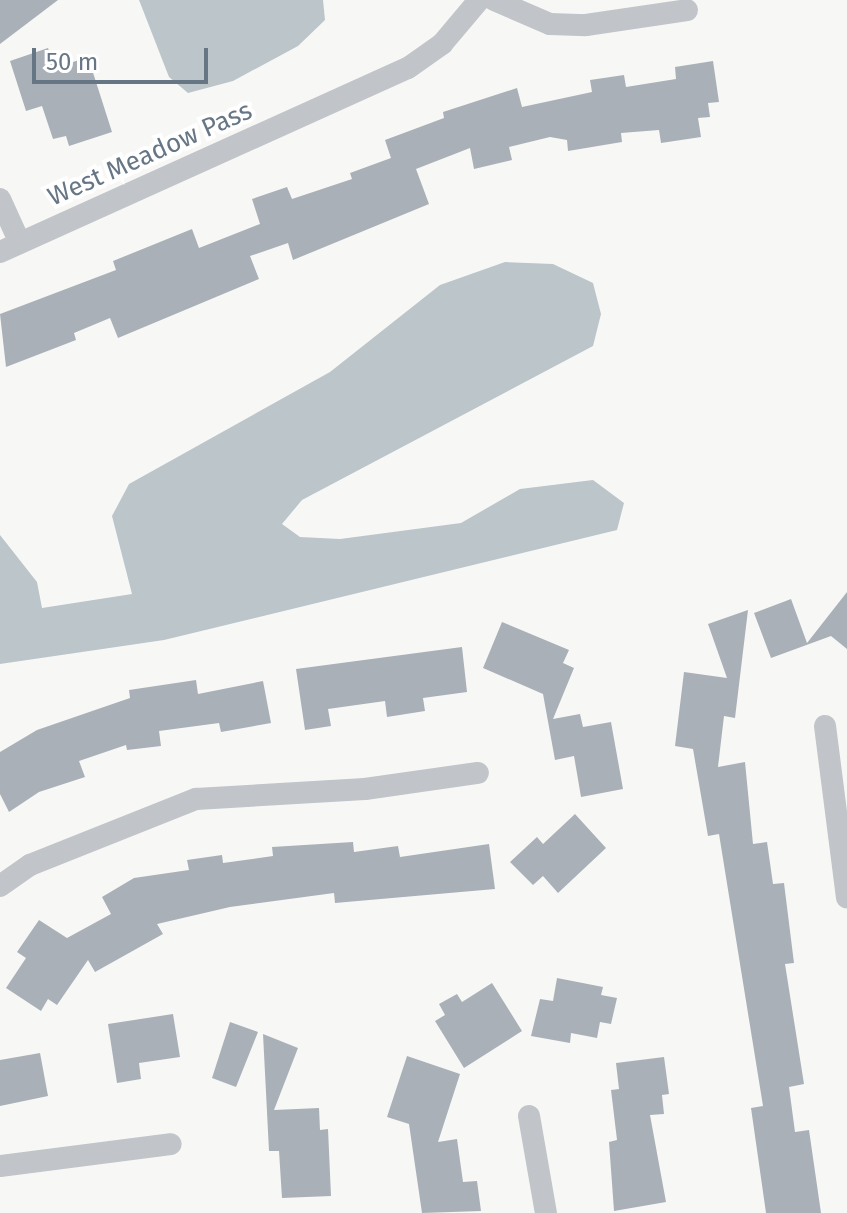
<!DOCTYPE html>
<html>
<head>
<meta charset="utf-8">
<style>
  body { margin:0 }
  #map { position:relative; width:847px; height:1213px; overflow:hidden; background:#f7f8f5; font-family:"Fira Sans",sans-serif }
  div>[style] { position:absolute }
  .water>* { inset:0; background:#bbc5ca }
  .building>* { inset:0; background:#a9b0b7 }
  .minor>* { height:22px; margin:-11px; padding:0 11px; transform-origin:11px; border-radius:11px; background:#c1c4c8 }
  span { translate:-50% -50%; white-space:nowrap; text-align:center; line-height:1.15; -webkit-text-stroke:8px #fff; paint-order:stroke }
  .street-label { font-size:26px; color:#677685 }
  .scale { position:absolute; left:32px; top:48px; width:176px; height:36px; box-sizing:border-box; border:4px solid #677685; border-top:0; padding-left:10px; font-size:24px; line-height:28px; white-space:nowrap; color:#677685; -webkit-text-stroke:6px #fff; paint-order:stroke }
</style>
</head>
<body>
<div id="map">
  <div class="water">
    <i style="clip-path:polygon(139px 0,323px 0,325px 20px,298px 46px,233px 81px,188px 93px,169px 77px)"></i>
    <i style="clip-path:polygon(505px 262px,553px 264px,593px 283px,601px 314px,593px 346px,302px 500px,282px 524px,300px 537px,340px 539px,461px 523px,520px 489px,593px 480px,624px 503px,617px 530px,164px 640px,0 664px,0 535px,37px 582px,42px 608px,132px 594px,112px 516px,129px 484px,330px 372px,440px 285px)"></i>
  </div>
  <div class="building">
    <i style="clip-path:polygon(0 0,58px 0,0 44px)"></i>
    <i style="clip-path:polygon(48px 48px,55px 68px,88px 57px,112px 132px,69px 146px,66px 136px,53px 139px,42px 106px,26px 111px,10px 61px)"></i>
    <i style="clip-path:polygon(713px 61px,719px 102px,708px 103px,710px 117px,698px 118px,701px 137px,661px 143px,659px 130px,621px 133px,622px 142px,568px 151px,567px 140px,550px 137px,509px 147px,512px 160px,474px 169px,470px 148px,416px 169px,429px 204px,293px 260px,288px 243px,250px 256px,259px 279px,118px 338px,110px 318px,74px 333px,76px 340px,6px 367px,0 314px,116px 270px,113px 261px,192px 229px,199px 248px,260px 224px,252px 199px,287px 187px,292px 199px,352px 179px,350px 173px,391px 158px,385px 140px,444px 118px,443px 112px,517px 88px,522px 107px,592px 92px,590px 80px,624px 75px,626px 87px,676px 79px,675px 67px)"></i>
    <i style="clip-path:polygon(847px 592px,847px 649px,831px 636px,771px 658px,754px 613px,791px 599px,807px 643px)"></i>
    <i style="clip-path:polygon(748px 610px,735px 718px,724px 716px,718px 767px,745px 762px,753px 844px,767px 842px,773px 884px,784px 883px,794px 963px,785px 964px,804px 1084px,789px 1087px,795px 1132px,809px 1130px,821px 1213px,766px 1213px,751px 1108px,763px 1106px,719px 834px,708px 836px,693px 749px,675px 746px,684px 672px,727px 678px,708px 624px)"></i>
    <i style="clip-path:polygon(502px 622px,569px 650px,563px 663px,574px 668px,553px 719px,580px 714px,583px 727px,611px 722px,623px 789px,581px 797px,574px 756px,555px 760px,543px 694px,483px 668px)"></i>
    <i style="clip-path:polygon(462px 647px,467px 692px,423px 698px,425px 711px,387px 717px,385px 701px,328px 709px,331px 726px,305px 730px,296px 669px)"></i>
    <i style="clip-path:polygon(196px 680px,198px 694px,263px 681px,271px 723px,221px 732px,219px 723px,159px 731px,161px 746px,127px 750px,126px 745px,79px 761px,85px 777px,39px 792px,9px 812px,0 794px,0 752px,37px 730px,130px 698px,129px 690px)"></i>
    <i style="clip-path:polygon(575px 814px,606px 848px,558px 893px,543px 876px,533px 885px,510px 862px,537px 837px,543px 844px)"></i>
    <i style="clip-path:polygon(353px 842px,354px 852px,398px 846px,400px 857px,489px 844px,495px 889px,335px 903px,334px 893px,230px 907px,157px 924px,163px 934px,95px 972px,88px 960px,57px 1005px,48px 999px,41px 1011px,6px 988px,26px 958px,17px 952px,39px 920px,67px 938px,111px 914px,102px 897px,134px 878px,189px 870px,187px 860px,222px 855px,223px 863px,273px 856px,272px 847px)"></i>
    <i style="clip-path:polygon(557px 978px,603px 987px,601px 995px,617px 998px,611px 1024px,600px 1022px,597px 1038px,571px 1033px,570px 1043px,531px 1036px,540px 999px,553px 1001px)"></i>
    <i style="clip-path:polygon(492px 983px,522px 1031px,464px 1068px,435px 1021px,445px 1015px,439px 1004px,457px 994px,462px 1002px)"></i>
    <i style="clip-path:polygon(173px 1014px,180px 1057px,139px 1063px,141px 1079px,117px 1083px,108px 1024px)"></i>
    <i style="clip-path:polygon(230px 1022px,258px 1032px,236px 1087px,212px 1078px)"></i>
    <i style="clip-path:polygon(263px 1034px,298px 1048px,274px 1110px,319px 1108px,320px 1130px,328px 1129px,331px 1196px,282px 1198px,279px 1151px,269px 1151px)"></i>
    <i style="clip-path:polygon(40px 1053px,48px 1096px,0 1106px,0 1060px)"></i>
    <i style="clip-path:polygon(407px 1056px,460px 1074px,438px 1142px,457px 1139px,463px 1182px,477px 1181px,481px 1211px,422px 1213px,409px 1124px,387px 1117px)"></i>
    <i style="clip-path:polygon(664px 1057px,669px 1094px,662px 1095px,664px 1114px,650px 1115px,666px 1202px,614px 1211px,609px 1142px,617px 1140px,611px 1090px,619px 1089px,616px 1063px)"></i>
  </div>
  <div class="minor">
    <i style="left:494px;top:0;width:61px;rotate:23.2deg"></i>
    <i style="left:550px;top:24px;width:36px;rotate:2deg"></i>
    <i style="left:586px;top:25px;width:102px;rotate:-8.4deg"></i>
    <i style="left:0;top:199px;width:48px;rotate:65.6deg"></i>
    <i style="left:0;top:252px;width:448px;rotate:-24.3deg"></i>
    <i style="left:408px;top:68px;width:42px;rotate:-35.2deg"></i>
    <i style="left:442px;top:44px;width:57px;rotate:-49.9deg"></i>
    <i style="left:825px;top:726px;width:173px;rotate:82.7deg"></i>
    <i style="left:0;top:886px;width:37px;rotate:-35deg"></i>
    <i style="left:30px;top:865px;width:179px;rotate:-21.7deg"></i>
    <i style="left:196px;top:799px;width:169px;rotate:-3.4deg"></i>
    <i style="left:365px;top:789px;width:114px;rotate:-8.1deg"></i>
    <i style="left:529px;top:1116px;width:98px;rotate:80.1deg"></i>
    <i style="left:0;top:1166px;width:172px;rotate:-7.3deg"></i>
  </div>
  <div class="street-label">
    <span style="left:150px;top:154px;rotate:-24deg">West Meadow Pass</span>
  </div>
  <div class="scale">50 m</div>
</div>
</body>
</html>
